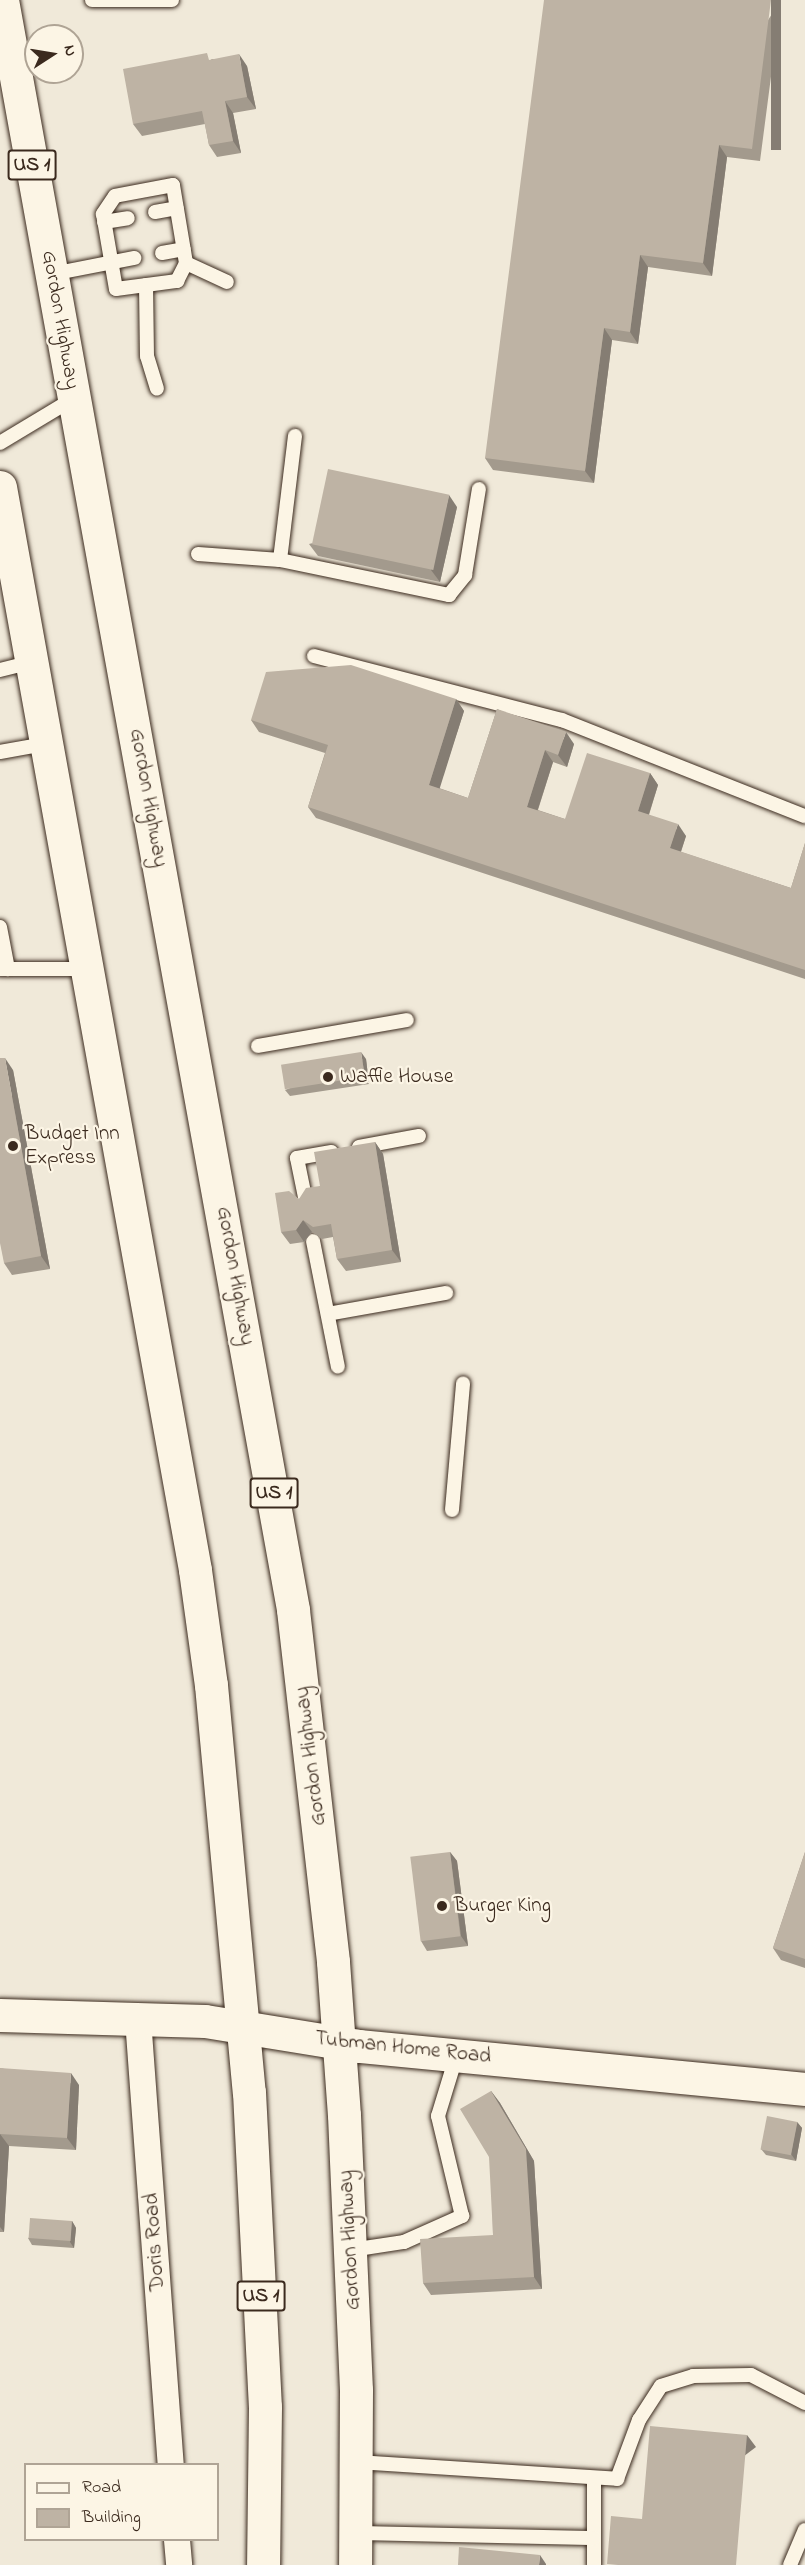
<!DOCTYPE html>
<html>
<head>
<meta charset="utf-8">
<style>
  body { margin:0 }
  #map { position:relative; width:805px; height:2565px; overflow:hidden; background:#f0e9d9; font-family:"Indie Flower",sans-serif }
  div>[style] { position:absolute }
  .roads { filter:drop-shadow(0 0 2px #3b2a1e) drop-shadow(0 0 2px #3b2a1e) }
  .service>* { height:14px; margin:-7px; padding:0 7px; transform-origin:7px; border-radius:7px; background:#fcf5e5 }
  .minor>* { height:26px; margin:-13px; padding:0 13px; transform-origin:13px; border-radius:13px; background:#fcf5e5 }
  .tertiary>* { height:33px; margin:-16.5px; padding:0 16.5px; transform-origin:16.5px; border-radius:16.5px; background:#fcf5e5 }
  .trunk>* { height:33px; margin:-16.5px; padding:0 16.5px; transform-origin:16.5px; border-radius:16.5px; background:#fcf5e5 }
  .wall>* { inset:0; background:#a39a8d }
  .shaded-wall>* { inset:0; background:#857d73; transform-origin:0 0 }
  .building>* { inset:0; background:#beb3a4; transform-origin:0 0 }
  .dots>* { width:16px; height:16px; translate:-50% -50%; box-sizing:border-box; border:3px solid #fcf5e5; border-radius:50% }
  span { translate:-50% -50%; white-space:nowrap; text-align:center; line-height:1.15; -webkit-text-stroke:4.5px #fcf5e5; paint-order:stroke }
  .shield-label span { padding:2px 4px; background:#fcf5e5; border:2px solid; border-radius:4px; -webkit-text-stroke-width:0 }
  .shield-label { font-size:20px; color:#3b2a1e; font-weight:700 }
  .street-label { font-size:21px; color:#3b2a1e }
  .poi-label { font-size:21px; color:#3b2a1e }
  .left { translate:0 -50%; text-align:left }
  .legend { position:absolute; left:24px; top:2463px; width:195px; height:78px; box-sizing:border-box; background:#fcf5e5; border:2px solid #afa495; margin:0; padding:8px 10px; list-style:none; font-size:18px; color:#3b2a1e }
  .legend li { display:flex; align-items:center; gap:12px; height:30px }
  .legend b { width:30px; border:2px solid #afa495 }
  .north { position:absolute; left:24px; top:24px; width:60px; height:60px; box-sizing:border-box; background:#fcf5e5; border:2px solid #afa495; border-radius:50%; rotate:78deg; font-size:16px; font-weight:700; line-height:24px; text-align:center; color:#3b2a1e }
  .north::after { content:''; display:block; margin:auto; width:21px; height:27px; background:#3b2a1e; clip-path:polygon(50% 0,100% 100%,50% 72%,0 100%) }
</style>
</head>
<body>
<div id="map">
  <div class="roads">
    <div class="service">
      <i style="left:92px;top:0;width:80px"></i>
      <i style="left:155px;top:212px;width:22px;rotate:-10deg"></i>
      <i style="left:104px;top:222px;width:24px;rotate:-9deg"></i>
      <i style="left:162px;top:253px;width:22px;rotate:-10deg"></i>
      <i style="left:186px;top:263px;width:79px;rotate:-99.5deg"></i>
      <i style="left:173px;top:185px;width:59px;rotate:169.3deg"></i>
      <i style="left:115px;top:196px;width:22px;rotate:124deg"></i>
      <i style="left:103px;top:214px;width:76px;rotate:80.2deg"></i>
      <i style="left:116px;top:289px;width:62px;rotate:-7.5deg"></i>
      <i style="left:177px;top:281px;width:20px;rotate:-63deg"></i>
      <i style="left:186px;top:263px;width:45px;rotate:24.9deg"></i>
      <i style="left:52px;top:274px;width:84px;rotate:-11deg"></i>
      <i style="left:146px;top:285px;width:71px;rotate:89.2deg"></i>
      <i style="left:147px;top:356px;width:34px;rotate:73deg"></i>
      <i style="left:0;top:443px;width:85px;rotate:-31.1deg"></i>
      <i style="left:198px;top:554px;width:82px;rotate:4.2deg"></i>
      <i style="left:280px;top:560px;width:173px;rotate:11.7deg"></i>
      <i style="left:449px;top:595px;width:26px;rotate:-51deg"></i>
      <i style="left:465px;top:575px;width:87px;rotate:-80.8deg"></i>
      <i style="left:280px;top:560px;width:125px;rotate:-83.1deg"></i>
      <i style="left:314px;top:656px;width:256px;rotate:14.5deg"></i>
      <i style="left:562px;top:720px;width:261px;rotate:21.6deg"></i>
      <i style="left:0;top:670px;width:32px;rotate:-14deg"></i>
      <i style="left:0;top:752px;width:46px;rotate:-10.1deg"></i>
      <i style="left:0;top:927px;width:43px;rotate:79.2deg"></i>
      <i style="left:0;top:969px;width:87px"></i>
      <i style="left:258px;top:1046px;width:151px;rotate:-9.9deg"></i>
      <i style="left:359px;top:1147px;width:61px;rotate:-10.4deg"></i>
      <i style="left:306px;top:1202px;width:45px;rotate:-101.6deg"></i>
      <i style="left:297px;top:1158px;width:35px;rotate:-10deg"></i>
      <i style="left:313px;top:1241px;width:128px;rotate:78.8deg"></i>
      <i style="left:328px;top:1314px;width:120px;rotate:-10.1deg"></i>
      <i style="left:452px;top:1510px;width:127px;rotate:-85deg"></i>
      <i style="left:351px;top:2250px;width:54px;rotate:-8.6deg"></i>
      <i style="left:404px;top:2242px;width:64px;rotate:-24.1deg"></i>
      <i style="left:462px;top:2216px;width:103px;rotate:-103.5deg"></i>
      <i style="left:438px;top:2116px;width:65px;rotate:-73deg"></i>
      <i style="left:356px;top:2462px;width:262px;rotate:3.7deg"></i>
      <i style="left:617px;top:2479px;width:63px;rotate:-69.6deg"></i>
      <i style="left:639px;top:2420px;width:40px;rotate:-57.1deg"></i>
      <i style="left:661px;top:2386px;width:34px;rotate:-17deg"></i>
      <i style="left:693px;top:2376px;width:58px;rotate:-1deg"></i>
      <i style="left:751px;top:2375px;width:61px;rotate:27.4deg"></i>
      <i style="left:594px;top:2478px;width:87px;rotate:90deg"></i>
      <i style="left:355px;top:2533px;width:239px;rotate:1.2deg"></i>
      <i style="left:790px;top:2565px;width:38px;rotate:-67deg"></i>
    </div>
    <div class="minor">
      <i style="left:138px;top:2019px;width:446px;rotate:85.8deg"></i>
      <i style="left:177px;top:2540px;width:25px;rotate:85deg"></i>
    </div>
    <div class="tertiary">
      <i style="left:0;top:2015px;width:205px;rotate:1.7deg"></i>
      <i style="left:205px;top:2021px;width:156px;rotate:9.2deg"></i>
      <i style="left:359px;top:2046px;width:448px;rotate:5.5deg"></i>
    </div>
    <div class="trunk">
      <i style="left:2px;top:0;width:1636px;rotate:79.75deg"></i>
      <i style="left:293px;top:1610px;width:354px;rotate:83.5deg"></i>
      <i style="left:333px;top:1962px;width:153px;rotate:85.9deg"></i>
      <i style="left:344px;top:2115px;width:275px;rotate:87.5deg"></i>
      <i style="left:356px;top:2390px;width:175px;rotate:90.3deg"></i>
      <i style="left:0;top:487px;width:1100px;rotate:79.79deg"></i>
      <i style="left:195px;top:1570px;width:116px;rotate:82.1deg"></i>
      <i style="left:211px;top:1685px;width:409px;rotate:84.7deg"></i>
      <i style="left:249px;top:2092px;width:315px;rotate:87.1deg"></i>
      <i style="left:265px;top:2407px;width:158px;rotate:90.7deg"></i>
    </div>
  </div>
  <div class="wall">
    <i style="clip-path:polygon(781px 0,760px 161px,727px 157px,712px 276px,648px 267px,638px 344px,612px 340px,594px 483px,493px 470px,485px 458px)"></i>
    <i style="clip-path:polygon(212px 59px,247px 66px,256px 109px,233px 113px,241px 153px,217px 157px,209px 145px,205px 124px,142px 136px,133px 124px)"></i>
    <i style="clip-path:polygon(457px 507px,440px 582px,318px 556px,309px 544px)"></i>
    <i style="clip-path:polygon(456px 699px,464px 711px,439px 788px,468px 798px,497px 709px,574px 744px,567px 767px,553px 762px,538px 810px,565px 819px,650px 773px,658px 785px,649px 815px,686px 836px,681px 852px,791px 888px,805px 843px,805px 979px,316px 818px,308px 807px,325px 753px,259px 732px,251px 720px)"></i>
    <i style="clip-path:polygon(366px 1059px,369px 1084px,290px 1096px,285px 1090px)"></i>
    <i style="clip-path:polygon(13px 1070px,50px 1269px,12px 1275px,4px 1263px)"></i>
    <i style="clip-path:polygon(375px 1142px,383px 1154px,401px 1262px,346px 1271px,337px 1259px,333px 1237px,322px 1239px,312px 1232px,304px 1242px,290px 1244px,281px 1232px,299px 1199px,320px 1186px)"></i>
    <i style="clip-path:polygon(450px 1852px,457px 1861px,468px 1946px,427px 1951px,421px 1941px)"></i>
    <i style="clip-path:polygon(805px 1852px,805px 1968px,781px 1960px,773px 1948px)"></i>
    <i style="clip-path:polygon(0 2068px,79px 2085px,76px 2150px,9px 2146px,4px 2232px,0 2232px)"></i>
    <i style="clip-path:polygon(491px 2091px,500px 2103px,534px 2161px,542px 2289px,431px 2295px,423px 2283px,493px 2235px)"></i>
    <i style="clip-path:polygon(797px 2122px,802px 2128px,796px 2161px,766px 2155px,761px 2149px)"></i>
    <i style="clip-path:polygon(72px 2221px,76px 2228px,74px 2248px,32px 2245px,28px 2238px)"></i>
  </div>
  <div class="shaded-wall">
    <i style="left:771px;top:0;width:10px;height:150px"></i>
    <i style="clip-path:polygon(239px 54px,247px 66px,256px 109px,247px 97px)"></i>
    <i style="clip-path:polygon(225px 101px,233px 113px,241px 153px,233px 141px)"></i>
    <i style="clip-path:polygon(719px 145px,727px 157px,712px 276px,703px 263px)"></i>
    <i style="clip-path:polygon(640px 255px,648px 267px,638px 344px,630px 332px)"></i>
    <i style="clip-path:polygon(604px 328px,612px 340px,594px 483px,585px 471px)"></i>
    <i style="clip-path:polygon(449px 495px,457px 507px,440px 582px,431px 570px)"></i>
    <i style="clip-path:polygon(456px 699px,464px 711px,437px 797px,429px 785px)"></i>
    <i style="clip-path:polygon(566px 732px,574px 744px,567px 767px,558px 755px)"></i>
    <i style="clip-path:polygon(545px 750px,553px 762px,535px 818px,527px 807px)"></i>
    <i style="clip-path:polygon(650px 773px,658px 785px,646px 823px,638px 811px)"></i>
    <i style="clip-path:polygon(678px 824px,686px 836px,678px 860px,670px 848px)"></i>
    <i style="clip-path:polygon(361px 1052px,366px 1059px,369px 1084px,365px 1077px)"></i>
    <i style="clip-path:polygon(5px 1058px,13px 1070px,50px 1269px,41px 1256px)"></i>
    <i style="clip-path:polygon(375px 1142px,383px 1154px,401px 1262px,392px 1250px)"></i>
    <i style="clip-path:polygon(303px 1220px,312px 1232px,304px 1242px,296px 1230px)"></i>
    <i style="clip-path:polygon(450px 1852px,457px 1861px,468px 1946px,461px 1936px)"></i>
    <i style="clip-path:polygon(71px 2073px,79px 2085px,76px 2150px,67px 2138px)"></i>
    <i style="clip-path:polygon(491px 2091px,500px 2103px,534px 2161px,542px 2289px,534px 2277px)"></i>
    <i style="clip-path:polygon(797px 2122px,802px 2128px,796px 2161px,791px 2154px)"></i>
    <i style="clip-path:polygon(0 2134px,9px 2146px,4px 2232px,0 2227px)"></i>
    <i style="clip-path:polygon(72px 2221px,76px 2228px,74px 2248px,70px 2242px)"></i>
    <i style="left:747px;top:2435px;width:15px;height:130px;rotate:53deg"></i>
    <i style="clip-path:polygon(540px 2555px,546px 2564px,546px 2565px,539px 2565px)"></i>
  </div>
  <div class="building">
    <i style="clip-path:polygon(544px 0,771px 0,752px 149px,719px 145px,703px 263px,640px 255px,630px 332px,604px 328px,585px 471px,485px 458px)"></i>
    <i style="clip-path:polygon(207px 53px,209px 60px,239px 54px,247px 97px,225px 101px,233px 141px,209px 145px,202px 111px,133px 124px,123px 69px)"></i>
    <i style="left:328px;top:469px;width:124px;height:77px;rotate:12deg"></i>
    <i style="clip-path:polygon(351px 665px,456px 699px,429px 785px,468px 798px,497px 709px,566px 732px,558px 755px,545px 750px,527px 807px,565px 819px,587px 753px,650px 773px,638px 811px,678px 824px,670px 848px,791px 888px,805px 843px,805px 970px,308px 807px,328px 745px,251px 720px,266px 672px)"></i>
    <i style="left:361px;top:1052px;width:25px;height:81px;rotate:81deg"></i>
    <i style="clip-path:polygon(0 1058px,5px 1058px,41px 1256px,4px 1263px,0 1243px)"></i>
    <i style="clip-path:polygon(375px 1142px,392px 1250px,337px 1259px,331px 1224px,313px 1227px,303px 1220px,296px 1230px,281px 1232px,275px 1193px,289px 1191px,299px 1199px,306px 1188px,320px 1186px,314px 1152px)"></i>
    <i style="left:450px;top:1852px;width:85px;height:40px;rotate:83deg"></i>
    <i style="clip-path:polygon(805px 1852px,805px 1959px,773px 1948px)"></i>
    <i style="clip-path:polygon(0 2068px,71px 2073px,67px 2138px,0 2134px,0 2141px)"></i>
    <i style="clip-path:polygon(491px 2091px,526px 2149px,534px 2277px,423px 2283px,420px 2239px,493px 2235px,489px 2157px,460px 2109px)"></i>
    <i style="left:767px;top:2116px;width:31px;height:34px;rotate:11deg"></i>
    <i style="left:30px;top:2218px;width:42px;height:20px;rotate:4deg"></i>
    <i style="clip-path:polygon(650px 2426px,747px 2435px,736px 2565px,618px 2565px,607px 2564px,611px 2516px,642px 2519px)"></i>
    <i style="clip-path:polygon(459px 2547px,540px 2555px,539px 2565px,458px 2565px)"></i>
  </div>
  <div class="dots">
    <i style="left:328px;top:1077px;background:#3b2a1e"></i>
    <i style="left:13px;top:1146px;background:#3b2a1e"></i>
    <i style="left:442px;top:1906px;background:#3b2a1e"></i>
  </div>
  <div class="shield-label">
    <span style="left:32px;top:165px">US 1</span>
    <span style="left:274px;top:1493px">US 1</span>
    <span style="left:261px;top:2296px">US 1</span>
  </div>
  <div class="street-label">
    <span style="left:60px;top:320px;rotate:80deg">Gordon Highway</span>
    <span style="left:148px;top:798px;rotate:80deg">Gordon Highway</span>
    <span style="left:235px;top:1276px;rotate:80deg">Gordon Highway</span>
    <span style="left:311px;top:1756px;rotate:-97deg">Gordon Highway</span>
    <span style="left:403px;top:2048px;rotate:6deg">Tubman Home Road</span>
    <span style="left:350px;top:2240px;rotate:-93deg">Gordon Highway</span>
    <span style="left:155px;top:2242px;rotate:-94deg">Doris Road</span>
  </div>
  <div class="poi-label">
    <span class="left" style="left:340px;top:1077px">Waffle House</span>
    <span class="left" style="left:25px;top:1146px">Budget Inn<br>Express</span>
    <span class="left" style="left:454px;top:1906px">Burger King</span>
  </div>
  <ul class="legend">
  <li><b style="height:8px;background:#fcf5e5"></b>Road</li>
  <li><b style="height:16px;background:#beb3a4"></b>Building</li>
  </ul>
  <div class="north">N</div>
</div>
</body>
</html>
